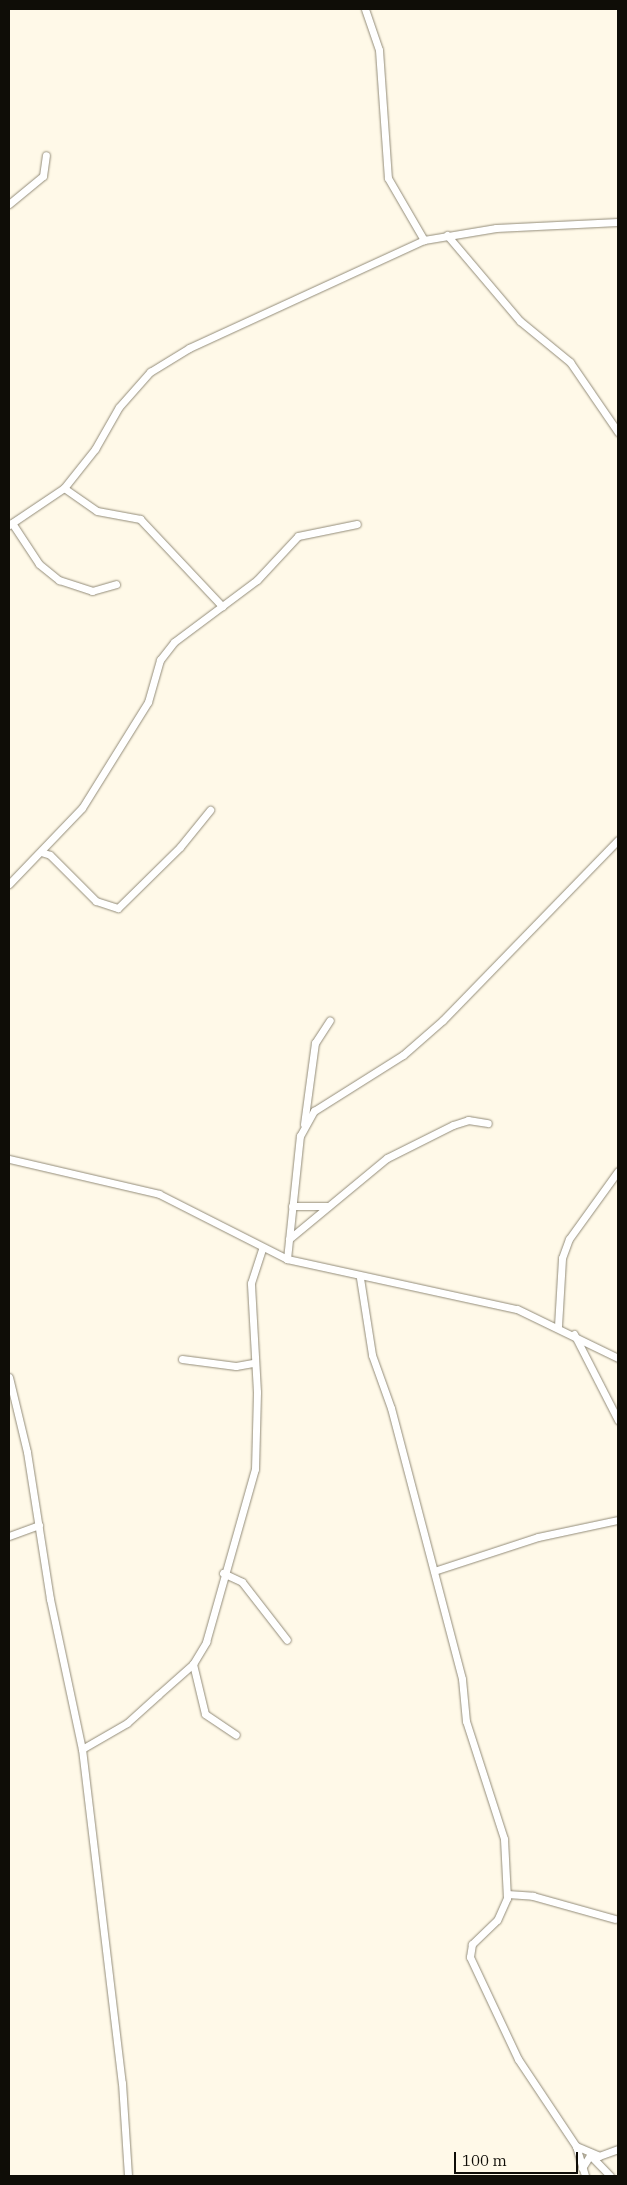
<!DOCTYPE html>
<html>
<head>
<meta charset="utf-8">
<style>
  body { margin:0 }
  #map { position:relative; width:627px; height:2185px; overflow:hidden; background:#fff9e8; font-family:"IBM Plex Serif",serif }
  div>[style] { position:absolute }
  .roads { filter:drop-shadow(0 0 1px #938c79) drop-shadow(0 0 1px #938c79) }
  .street>* { height:7px; margin:-3.5px; padding:0 3.5px; transform-origin:3.5px; border-radius:3.5px; background:#fff }
  span { translate:-50% -50%; white-space:nowrap; text-align:center; line-height:1.15; -webkit-text-stroke:4.5px #fff9e8; paint-order:stroke }
  .frame { position:absolute; inset:0; border:10px solid #0f0d07; pointer-events:none }
  .scale { position:absolute; left:454px; top:2152px; width:124px; height:22px; box-sizing:border-box; border:2px solid #0f0d07; border-top:0; padding-left:6px; font-size:15px; line-height:18px; white-space:nowrap; color:#0f0d07; -webkit-text-stroke:4px #fff9e8; paint-order:stroke }
</style>
</head>
<body>
<div id="map">
  <div class="roads">
    <div class="street">
      <i style="left:365px;top:9px;width:43px;rotate:71.1deg"></i>
      <i style="left:379px;top:50px;width:128px;rotate:86deg"></i>
      <i style="left:388px;top:178px;width:72px;rotate:59.9deg"></i>
      <i style="left:9px;top:204px;width:44px;rotate:-39.5deg"></i>
      <i style="left:43px;top:176px;width:21px;rotate:-82deg"></i>
      <i style="left:447px;top:235px;width:113px;rotate:49.7deg"></i>
      <i style="left:520px;top:321px;width:65px;rotate:39.4deg"></i>
      <i style="left:570px;top:362px;width:85px;rotate:55.6deg"></i>
      <i style="left:64px;top:488px;width:40px;rotate:34.9deg"></i>
      <i style="left:97px;top:511px;width:44px;rotate:10.5deg"></i>
      <i style="left:140px;top:519px;width:120px;rotate:46.7deg"></i>
      <i style="left:12px;top:523px;width:49px;rotate:56.6deg"></i>
      <i style="left:39px;top:564px;width:26px;rotate:39deg"></i>
      <i style="left:59px;top:580px;width:35px;rotate:18deg"></i>
      <i style="left:92px;top:591px;width:25px;rotate:-16deg"></i>
      <i style="left:9px;top:525px;width:66px;rotate:-33.9deg"></i>
      <i style="left:64px;top:488px;width:50px;rotate:-51.5deg"></i>
      <i style="left:95px;top:449px;width:48px;rotate:-60.3deg"></i>
      <i style="left:119px;top:407px;width:47px;rotate:-48.5deg"></i>
      <i style="left:150px;top:372px;width:46px;rotate:-31.6deg"></i>
      <i style="left:189px;top:348px;width:259px;rotate:-24.7deg"></i>
      <i style="left:424px;top:240px;width:73px;rotate:-9.5deg"></i>
      <i style="left:496px;top:228px;width:122px;rotate:-2.8deg"></i>
      <i style="left:41px;top:852px;width:9px;rotate:18deg"></i>
      <i style="left:50px;top:855px;width:65px;rotate:45deg"></i>
      <i style="left:96px;top:901px;width:23px;rotate:18deg"></i>
      <i style="left:118px;top:908px;width:87px;rotate:-44.5deg"></i>
      <i style="left:180px;top:847px;width:48px;rotate:-51deg"></i>
      <i style="left:9px;top:884px;width:105px;rotate:-46.2deg"></i>
      <i style="left:82px;top:808px;width:125px;rotate:-58.1deg"></i>
      <i style="left:148px;top:702px;width:44px;rotate:-74.1deg"></i>
      <i style="left:160px;top:660px;width:23px;rotate:-52deg"></i>
      <i style="left:174px;top:642px;width:104px;rotate:-36.8deg"></i>
      <i style="left:257px;top:580px;width:60px;rotate:-47deg"></i>
      <i style="left:298px;top:536px;width:60px;rotate:-11.5deg"></i>
      <i style="left:304px;top:1124px;width:82px;rotate:-82.3deg"></i>
      <i style="left:315px;top:1043px;width:27px;rotate:-57deg"></i>
      <i style="left:9px;top:1159px;width:154px;rotate:13.1deg"></i>
      <i style="left:159px;top:1194px;width:144px;rotate:26.9deg"></i>
      <i style="left:287px;top:1259px;width:235px;rotate:12.3deg"></i>
      <i style="left:517px;top:1309px;width:112px;rotate:25.9deg"></i>
      <i style="left:292px;top:1206px;width:36px"></i>
      <i style="left:289px;top:1239px;width:127px;rotate:-39.6deg"></i>
      <i style="left:387px;top:1158px;width:74px;rotate:-26.6deg"></i>
      <i style="left:453px;top:1125px;width:16px;rotate:-18deg"></i>
      <i style="left:468px;top:1120px;width:20px;rotate:9deg"></i>
      <i style="left:287px;top:1259px;width:124px;rotate:-84deg"></i>
      <i style="left:300px;top:1136px;width:29px;rotate:-61deg"></i>
      <i style="left:314px;top:1111px;width:105px;rotate:-32.2deg"></i>
      <i style="left:403px;top:1055px;width:53px;rotate:-41.2deg"></i>
      <i style="left:443px;top:1020px;width:251px;rotate:-45.8deg"></i>
      <i style="left:360px;top:1278px;width:78px;rotate:81.1deg"></i>
      <i style="left:372px;top:1355px;width:56px;rotate:70.3deg"></i>
      <i style="left:391px;top:1408px;width:280px;rotate:75.3deg"></i>
      <i style="left:462px;top:1679px;width:42px;rotate:84.6deg"></i>
      <i style="left:466px;top:1721px;width:124px;rotate:72.1deg"></i>
      <i style="left:504px;top:1839px;width:59px;rotate:87.1deg"></i>
      <i style="left:507px;top:1898px;width:24px;rotate:114deg"></i>
      <i style="left:497px;top:1920px;width:35px;rotate:136deg"></i>
      <i style="left:472px;top:1944px;width:13px;rotate:99deg"></i>
      <i style="left:470px;top:1957px;width:113px;rotate:64.8deg"></i>
      <i style="left:518px;top:2059px;width:105px;rotate:56.3deg"></i>
      <i style="left:576px;top:2146px;width:31px;rotate:73deg"></i>
      <i style="left:558px;top:1326px;width:68px;rotate:-86.6deg"></i>
      <i style="left:562px;top:1258px;width:20px;rotate:-70deg"></i>
      <i style="left:569px;top:1239px;width:84px;rotate:-54.2deg"></i>
      <i style="left:574px;top:1334px;width:97px;rotate:62.9deg"></i>
      <i style="left:182px;top:1359px;width:54px;rotate:7.4deg"></i>
      <i style="left:236px;top:1366px;width:17px;rotate:-10deg"></i>
      <i style="left:9px;top:1377px;width:77px;rotate:76.5deg"></i>
      <i style="left:27px;top:1452px;width:149px;rotate:81.1deg"></i>
      <i style="left:50px;top:1599px;width:153px;rotate:78deg"></i>
      <i style="left:82px;top:1749px;width:336px;rotate:83.2deg"></i>
      <i style="left:122px;top:2083px;width:93px;rotate:86.3deg"></i>
      <i style="left:9px;top:1536px;width:32px;rotate:-20deg"></i>
      <i style="left:434px;top:1571px;width:109px;rotate:-18.1deg"></i>
      <i style="left:538px;top:1537px;width:82px;rotate:-12deg"></i>
      <i style="left:223px;top:1573px;width:21px;rotate:25deg"></i>
      <i style="left:242px;top:1582px;width:73px;rotate:52.2deg"></i>
      <i style="left:193px;top:1664px;width:51px;rotate:76.5deg"></i>
      <i style="left:205px;top:1714px;width:37px;rotate:34deg"></i>
      <i style="left:82px;top:1749px;width:52px;rotate:-30deg"></i>
      <i style="left:127px;top:1723px;width:42px;rotate:-42.1deg"></i>
      <i style="left:158px;top:1695px;width:47px;rotate:-41.5deg"></i>
      <i style="left:193px;top:1664px;width:26px;rotate:-59deg"></i>
      <i style="left:206px;top:1642px;width:180px;rotate:-74.2deg"></i>
      <i style="left:255px;top:1469px;width:77px;rotate:-88.5deg"></i>
      <i style="left:257px;top:1392px;width:109px;rotate:-93.2deg"></i>
      <i style="left:251px;top:1283px;width:36px;rotate:-72deg"></i>
      <i style="left:507px;top:1894px;width:26px;rotate:4deg"></i>
      <i style="left:533px;top:1896px;width:85px;rotate:15.7deg"></i>
      <i style="left:576px;top:2146px;width:25px;rotate:23deg"></i>
      <i style="left:599px;top:2156px;width:20px;rotate:-20deg"></i>
      <i style="left:582px;top:2168px;width:15px;rotate:-58deg"></i>
      <i style="left:590px;top:2155px;width:29px;rotate:46deg"></i>
    </div>
  </div>
  <div class="frame"></div>
  <div class="scale">100 m</div>
</div>
</body>
</html>
